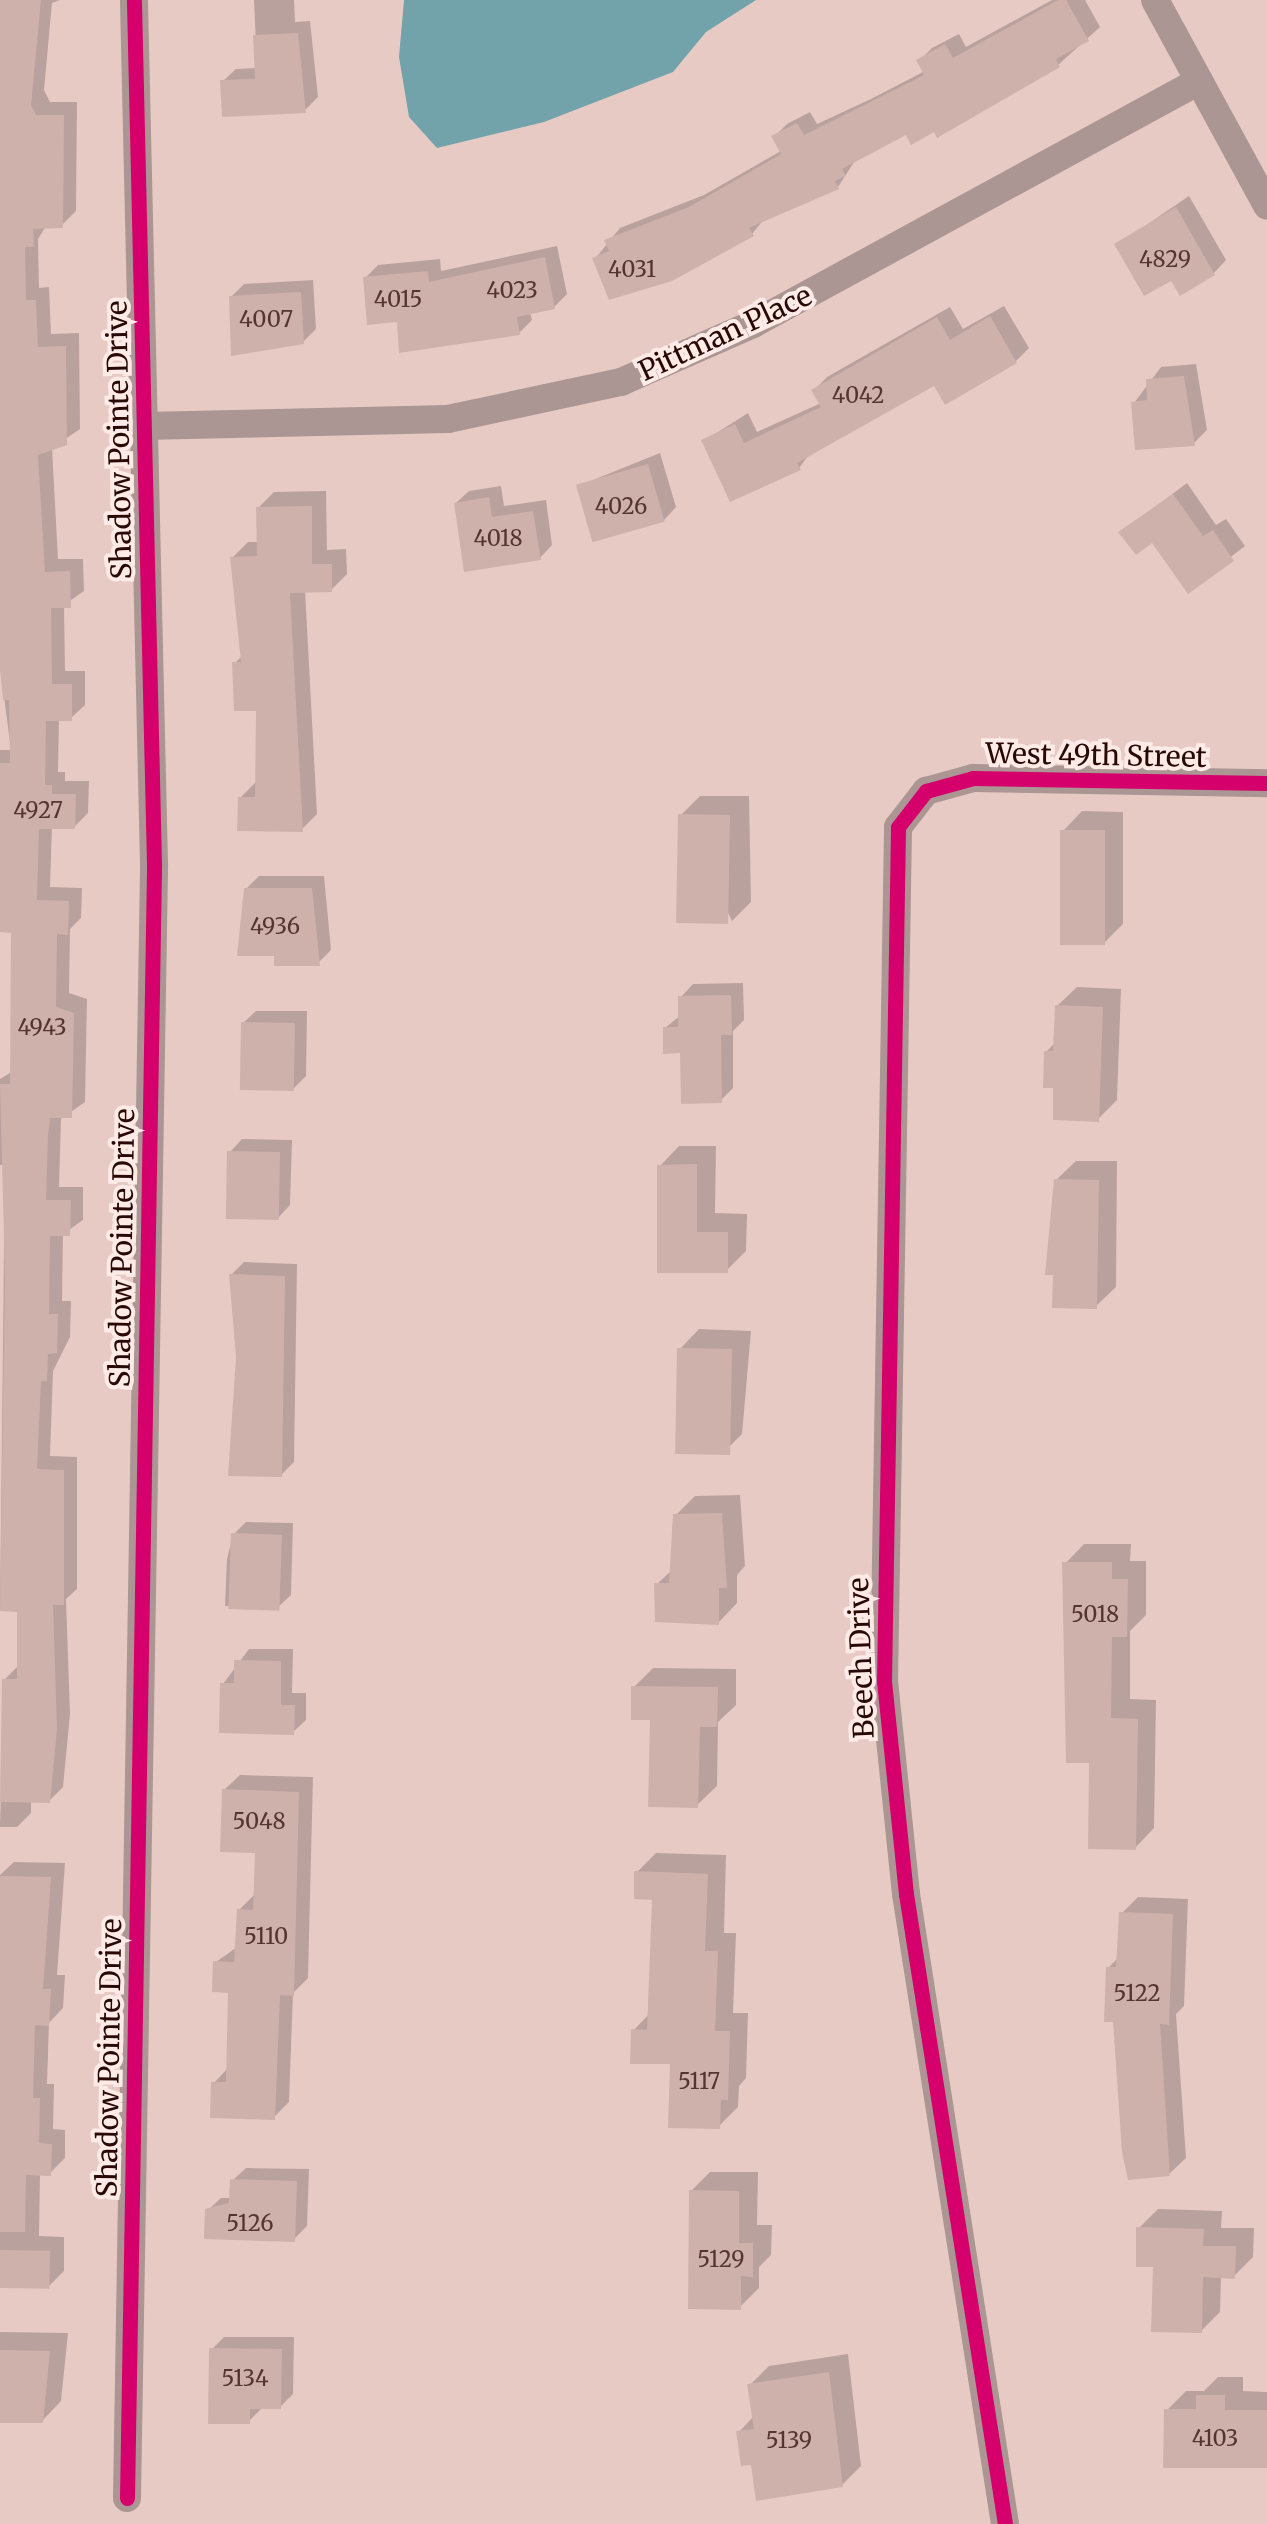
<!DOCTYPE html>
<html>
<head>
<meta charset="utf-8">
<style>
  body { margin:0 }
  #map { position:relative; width:1267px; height:2524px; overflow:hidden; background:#e8cac5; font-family:Merriweather,serif }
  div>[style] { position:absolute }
  .water>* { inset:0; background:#72a3ab }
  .shadow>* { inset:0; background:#0003 }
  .building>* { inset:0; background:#cfb1ac; transform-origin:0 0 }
  .street>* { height:28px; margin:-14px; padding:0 14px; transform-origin:14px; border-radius:14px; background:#ab9693 }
  .cycleway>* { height:15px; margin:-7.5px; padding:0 7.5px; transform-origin:7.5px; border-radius:7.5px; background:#d6006c }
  span { translate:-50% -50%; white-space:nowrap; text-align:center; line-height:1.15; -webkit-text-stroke:8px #feebe8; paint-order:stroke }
  .number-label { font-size:22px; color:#543530 }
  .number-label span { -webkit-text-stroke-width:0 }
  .street-label { font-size:28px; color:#280905 }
</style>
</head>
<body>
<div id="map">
  <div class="water">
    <i style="clip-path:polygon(404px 0,756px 0,706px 32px,673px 72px,544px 122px,437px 148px,409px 117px,399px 57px)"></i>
  </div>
  <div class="shadow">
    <i style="clip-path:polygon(0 0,60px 0,52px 3px,44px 90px,50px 102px,77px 102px,76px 211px,62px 225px,46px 226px,38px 239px,39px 288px,49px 287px,51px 334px,79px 333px,80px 429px,52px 448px,58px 559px,83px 559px,84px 591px,64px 605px,65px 671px,85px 671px,85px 705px,71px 718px,59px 719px,58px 772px,65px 772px,65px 781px,89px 781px,88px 813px,74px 827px,52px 826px,50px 887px,82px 888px,81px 918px,70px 929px,69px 993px,87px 999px,85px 1102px,61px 1119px,59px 1187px,83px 1187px,83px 1220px,63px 1234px,62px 1301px,71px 1301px,70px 1337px,53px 1371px,50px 1456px,77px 1457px,77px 1589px,66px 1599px,70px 1714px,63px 1787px,49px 1801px,31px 1800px,31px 1813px,17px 1827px,0 1827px,4px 1680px,19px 1665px,19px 1609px,0 1609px,5px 1165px,0 1165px,0 1079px,13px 1071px,14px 930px,0 930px,0 750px,11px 750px,0 666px)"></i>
    <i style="clip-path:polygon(254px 0,294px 0,295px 22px,310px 21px,318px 97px,305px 110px,223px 81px,236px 69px,257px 68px)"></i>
    <i style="clip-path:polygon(1052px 0,1085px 0,1100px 27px,1058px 65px,935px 129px,907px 132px,856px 159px,838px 187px,764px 219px,752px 234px,595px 259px,620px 228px,704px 195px,781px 151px,774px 137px,787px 124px,810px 112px,817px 124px,871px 99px,925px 71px,919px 61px,932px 48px,959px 34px,966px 47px)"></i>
    <i style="clip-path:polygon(1189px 196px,1226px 260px,1214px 273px,1172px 277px,1117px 245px)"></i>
    <i style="clip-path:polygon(557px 246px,567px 294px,554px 307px,530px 312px,532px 320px,519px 333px,365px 278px,378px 265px,440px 259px,441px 271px)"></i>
    <i style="clip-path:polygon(313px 280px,316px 329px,303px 342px,231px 297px,244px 284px)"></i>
    <i style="clip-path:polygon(1004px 306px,1029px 348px,1016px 361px,946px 402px,935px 383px,811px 452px,799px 468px,704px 441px,748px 413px,757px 432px,821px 403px,814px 390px,827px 377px,950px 307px,963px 329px)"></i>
    <i style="clip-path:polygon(1196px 364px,1207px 430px,1194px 443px,1134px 403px,1161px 367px)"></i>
    <i style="clip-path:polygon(660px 453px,676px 507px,664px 520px,581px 492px,593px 480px)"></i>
    <i style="clip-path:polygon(1187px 483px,1216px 525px,1226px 519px,1245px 546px,1188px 590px,1153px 539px,1122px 532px)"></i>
    <i style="clip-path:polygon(501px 486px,504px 506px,546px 500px,552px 545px,540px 558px,456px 503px,469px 491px)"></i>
    <i style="clip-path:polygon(326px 491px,327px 550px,346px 549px,347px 574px,331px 590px,305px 590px,317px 814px,302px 829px,240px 798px,256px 782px,258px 708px,235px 663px,243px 655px,232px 558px,248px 542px,259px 542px,258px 508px,274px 492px)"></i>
    <i style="clip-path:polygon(700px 796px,749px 796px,751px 902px,732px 921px,681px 815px)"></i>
    <i style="clip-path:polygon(1082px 811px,1123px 812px,1123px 924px,1104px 943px,1063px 831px)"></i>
    <i style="clip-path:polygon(259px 876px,324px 876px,331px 950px,318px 963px,276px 953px,246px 889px)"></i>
    <i style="clip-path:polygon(743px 983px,744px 1020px,733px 1031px,733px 1088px,721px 1100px,665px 1028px,681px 1015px,681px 997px,693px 984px)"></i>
    <i style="clip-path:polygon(1077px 987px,1121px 989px,1117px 1100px,1098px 1119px,1056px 1085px,1046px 1052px,1056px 1042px,1057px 1006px)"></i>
    <i style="clip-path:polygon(256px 1011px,307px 1011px,306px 1076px,293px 1089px,243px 1023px)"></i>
    <i style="clip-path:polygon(242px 1139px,292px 1140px,290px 1205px,278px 1218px,230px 1152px)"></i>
    <i style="clip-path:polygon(679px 1146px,716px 1146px,715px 1213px,747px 1214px,746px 1251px,727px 1270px,659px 1270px,660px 1166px)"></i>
    <i style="clip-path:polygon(1076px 1161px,1117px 1161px,1116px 1287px,1096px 1306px,1056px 1180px)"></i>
    <i style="clip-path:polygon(244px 1262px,297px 1264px,294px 1462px,281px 1475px,239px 1357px,231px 1275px)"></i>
    <i style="clip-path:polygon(699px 1329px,751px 1331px,742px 1434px,723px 1453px,680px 1349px)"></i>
    <i style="clip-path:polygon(740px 1495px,745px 1566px,737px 1575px,737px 1603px,718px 1623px,657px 1584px,673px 1569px,676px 1515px,695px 1496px)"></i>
    <i style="clip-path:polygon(246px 1522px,293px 1523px,291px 1595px,278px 1607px,225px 1606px,227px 1559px,233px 1535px)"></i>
    <i style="clip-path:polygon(1084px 1544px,1131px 1544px,1130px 1561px,1146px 1561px,1146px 1615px,1130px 1631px,1130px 1699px,1156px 1700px,1154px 1828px,1135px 1848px,1091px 1761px,1065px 1564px)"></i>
    <i style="clip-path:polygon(249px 1649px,293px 1649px,292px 1693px,306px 1693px,306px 1720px,293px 1732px,223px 1684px)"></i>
    <i style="clip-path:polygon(653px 1668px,736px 1669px,736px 1705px,718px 1722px,717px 1786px,697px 1805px,634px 1687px)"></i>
    <i style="clip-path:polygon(240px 1775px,313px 1777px,308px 1978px,293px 1993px,289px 2102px,274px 2117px,214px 2083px,228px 2068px,230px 1991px,216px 1962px,237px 1947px,239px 1910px,254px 1895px,257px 1851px,224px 1790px)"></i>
    <i style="clip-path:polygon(656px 1853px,726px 1855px,724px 1933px,736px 1933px,733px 2013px,748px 2013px,746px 2078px,739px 2086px,738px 2107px,718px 2127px,672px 2062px,634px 2030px,650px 2013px,654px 1897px,637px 1872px)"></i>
    <i style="clip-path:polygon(14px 1862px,65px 1863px,57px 1975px,65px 1975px,63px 2008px,49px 2023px,47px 2084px,54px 2084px,53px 2129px,65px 2130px,65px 2158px,50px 2173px,40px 2173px,39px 2236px,64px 2237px,64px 2271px,49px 2286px,0 2285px,0 1875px)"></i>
    <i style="clip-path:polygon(1138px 1897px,1188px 1899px,1184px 2006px,1176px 2014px,1186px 2158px,1169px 2174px,1108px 1968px,1119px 1957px,1121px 1914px)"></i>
    <i style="clip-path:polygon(246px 2168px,309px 2169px,307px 2226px,294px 2239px,208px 2210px,221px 2198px,232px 2198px,233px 2180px)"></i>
    <i style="clip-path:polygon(710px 2172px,758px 2172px,757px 2225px,772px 2225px,771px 2255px,759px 2267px,759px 2288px,740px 2307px,691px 2191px)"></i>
    <i style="clip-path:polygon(1158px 2209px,1222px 2211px,1221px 2228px,1254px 2228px,1253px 2257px,1234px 2276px,1221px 2276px,1220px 2312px,1201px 2331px,1155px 2265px,1139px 2228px)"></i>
    <i style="clip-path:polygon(0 2332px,68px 2333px,61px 2401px,42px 2421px,0 2420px)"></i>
    <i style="clip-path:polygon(224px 2337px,294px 2337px,293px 2394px,280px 2407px,261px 2409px,249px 2421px,212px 2349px)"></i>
    <i style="clip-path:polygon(848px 2354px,861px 2466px,842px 2485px,754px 2462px,739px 2432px,754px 2416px,750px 2385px,769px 2366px)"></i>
    <i style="clip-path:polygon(1218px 2377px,1243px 2377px,1243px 2391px,1267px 2392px,1267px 2466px,1167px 2410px,1186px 2391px,1204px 2391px)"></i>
  </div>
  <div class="building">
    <i style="clip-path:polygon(0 0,41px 0,31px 105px,36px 115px,64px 115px,63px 228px,33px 229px,34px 247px,25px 247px,26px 300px,36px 300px,38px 347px,66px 346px,67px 445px,38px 455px,45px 572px,70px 571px,71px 608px,51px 608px,52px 684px,72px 684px,72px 721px,46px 721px,45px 785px,52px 785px,52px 794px,76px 794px,75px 829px,39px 829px,37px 900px,69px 901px,68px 935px,57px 934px,56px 1007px,74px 1013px,72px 1118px,50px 1118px,48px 1135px,46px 1200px,71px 1200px,70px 1236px,50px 1236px,49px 1314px,58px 1314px,57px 1353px,48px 1354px,47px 1381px,41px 1381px,37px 1469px,64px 1470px,64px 1605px,53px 1605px,57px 1729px,50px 1803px,0 1802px,2px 1679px,17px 1679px,17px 1612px,0 1611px,5px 1275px,0 1084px,10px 1084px,11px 933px,0 932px,0 763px,10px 763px,9px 700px,3px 700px,0 669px)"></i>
    <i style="clip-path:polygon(1058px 0,1066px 0,1089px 41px,1056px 59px,1060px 67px,937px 138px,934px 132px,911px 145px,906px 135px,842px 169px,846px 176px,835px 181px,839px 189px,749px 228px,754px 236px,672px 281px,609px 300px,592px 258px,609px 251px,604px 240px,689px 207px,781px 154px,771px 136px,797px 123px,804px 135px,924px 75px,916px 60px,945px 44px,953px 58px)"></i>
    <i style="clip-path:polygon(298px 33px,306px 113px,222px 117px,220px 80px,255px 79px,253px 35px)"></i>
    <i style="clip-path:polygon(1176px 207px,1215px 275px,1180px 296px,1171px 281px,1144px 296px,1114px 244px)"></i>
    <i style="clip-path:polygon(545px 257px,555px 309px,517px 317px,520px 335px,399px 353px,397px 322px,367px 325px,363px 277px,428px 271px,429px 282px)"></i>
    <i style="clip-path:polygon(301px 292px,304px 344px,231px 356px,229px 296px)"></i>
    <i style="clip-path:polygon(990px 316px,1017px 363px,945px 405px,934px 386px,797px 463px,801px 470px,730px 502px,701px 440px,735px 424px,744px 443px,821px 407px,811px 390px,937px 317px,950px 340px)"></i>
    <i style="clip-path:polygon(1184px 376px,1195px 446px,1135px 450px,1131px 402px,1147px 400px,1146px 379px)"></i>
    <i style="left:648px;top:464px;width:60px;height:75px;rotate:74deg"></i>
    <i style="clip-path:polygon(1173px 494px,1203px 536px,1213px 530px,1234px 561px,1188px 594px,1152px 543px,1136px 555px,1118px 532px)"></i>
    <i style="clip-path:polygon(489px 497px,492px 517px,533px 511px,541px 560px,464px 572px,454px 503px)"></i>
    <i style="clip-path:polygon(312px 506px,312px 564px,332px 564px,332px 592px,290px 593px,303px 832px,237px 831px,238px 797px,255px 797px,256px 711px,234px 711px,232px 662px,241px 662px,230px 557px,257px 556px,256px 507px)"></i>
    <i style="left:678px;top:814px;width:52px;height:109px;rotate:1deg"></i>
    <i style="left:1060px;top:830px;width:45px;height:115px"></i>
    <i style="clip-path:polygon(244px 888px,312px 888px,320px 966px,274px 966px,274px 956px,237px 956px)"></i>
    <i style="clip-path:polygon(731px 995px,732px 1035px,721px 1035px,722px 1103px,681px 1104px,680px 1053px,663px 1054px,663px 1027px,678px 1027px,678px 996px)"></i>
    <i style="clip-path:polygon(1055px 1005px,1103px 1007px,1099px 1122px,1053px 1120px,1053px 1088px,1043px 1088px,1044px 1051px,1053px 1051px)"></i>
    <i style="left:241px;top:1022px;width:54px;height:68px;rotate:1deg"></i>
    <i style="left:227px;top:1151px;width:53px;height:68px;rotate:1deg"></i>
    <i style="clip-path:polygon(697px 1164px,697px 1232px,728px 1232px,728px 1273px,657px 1273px,657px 1165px)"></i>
    <i style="clip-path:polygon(1054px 1179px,1099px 1180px,1097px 1309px,1052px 1308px,1053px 1275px,1045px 1275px)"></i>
    <i style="clip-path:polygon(229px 1274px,285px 1276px,282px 1477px,228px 1476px,236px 1357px)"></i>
    <i style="left:677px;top:1348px;width:55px;height:106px;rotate:1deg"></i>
    <i style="clip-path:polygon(722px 1513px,727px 1588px,719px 1588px,719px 1625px,655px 1622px,654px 1583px,669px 1583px,673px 1514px)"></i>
    <i style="left:231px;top:1533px;width:51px;height:76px;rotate:2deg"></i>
    <i style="clip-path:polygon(1062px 1562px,1112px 1562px,1112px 1579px,1128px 1579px,1127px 1637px,1112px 1637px,1111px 1718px,1138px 1719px,1136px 1850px,1088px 1849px,1089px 1763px,1066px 1763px)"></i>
    <i style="clip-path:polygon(234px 1660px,281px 1661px,281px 1705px,295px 1705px,294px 1735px,219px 1733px,220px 1683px,234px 1683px)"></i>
    <i style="clip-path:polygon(631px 1686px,718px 1687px,717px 1727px,700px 1727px,698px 1808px,648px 1807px,650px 1720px,631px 1720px)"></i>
    <i style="clip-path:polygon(222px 1789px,299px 1792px,294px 1996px,280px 1995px,275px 2120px,210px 2118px,211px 2082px,226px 2082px,228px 1993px,212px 1992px,213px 1961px,234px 1962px,237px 1909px,253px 1910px,255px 1853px,220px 1852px)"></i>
    <i style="clip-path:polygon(634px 1871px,708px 1874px,705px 1951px,718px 1951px,715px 2031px,730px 2031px,728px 2100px,721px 2100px,720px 2129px,668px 2128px,670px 2064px,630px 2064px,631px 2029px,647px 2030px,652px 1900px,634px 1899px)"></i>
    <i style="clip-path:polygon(0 1876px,51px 1877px,43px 1989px,51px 1989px,49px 2026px,35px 2025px,33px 2098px,40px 2098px,39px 2143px,52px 2144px,51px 2176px,26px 2175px,25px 2232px,0 2232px)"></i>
    <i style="clip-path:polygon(1119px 1912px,1173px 1914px,1169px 2025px,1160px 2024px,1170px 2176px,1128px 2180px,1122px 2152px,1113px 2022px,1104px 2022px,1106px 1967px,1116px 1967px)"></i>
    <i style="clip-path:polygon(230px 2179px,297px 2181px,295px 2242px,204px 2239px,205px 2209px,229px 2203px)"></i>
    <i style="clip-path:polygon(689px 2190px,739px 2191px,739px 2243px,753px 2243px,753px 2277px,741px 2276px,741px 2310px,688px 2309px)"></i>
    <i style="clip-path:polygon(1136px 2227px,1204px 2229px,1203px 2246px,1236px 2246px,1235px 2279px,1203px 2277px,1202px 2333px,1151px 2332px,1153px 2267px,1136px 2267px)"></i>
    <i style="left:0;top:2250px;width:50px;height:38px;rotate:1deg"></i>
    <i style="clip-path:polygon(209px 2348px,282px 2349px,281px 2409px,250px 2409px,250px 2424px,208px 2424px)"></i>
    <i style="clip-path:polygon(0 2350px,50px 2351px,43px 2423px,0 2423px)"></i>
    <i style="clip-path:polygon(829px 2372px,843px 2487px,756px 2501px,751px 2465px,741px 2466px,736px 2431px,754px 2429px,747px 2384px)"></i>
    <i style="clip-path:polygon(1196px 2395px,1225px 2395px,1225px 2410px,1267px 2410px,1267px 2468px,1163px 2468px,1164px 2409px,1196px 2409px)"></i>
  </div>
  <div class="street">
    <i style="left:1155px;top:0;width:234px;rotate:61.4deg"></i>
    <i style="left:144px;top:426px;width:304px;rotate:-1.3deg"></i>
    <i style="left:448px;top:419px;width:177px;rotate:-12.1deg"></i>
    <i style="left:621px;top:382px;width:144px;rotate:-23.7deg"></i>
    <i style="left:753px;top:324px;width:508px;rotate:-28.58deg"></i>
    <i style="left:127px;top:2498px;width:1634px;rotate:-89.05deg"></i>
    <i style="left:154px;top:864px;width:864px;rotate:-91.33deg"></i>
    <i style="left:1005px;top:2524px;width:638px;rotate:-98.93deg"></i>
    <i style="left:906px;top:1894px;width:213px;rotate:-95.9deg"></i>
    <i style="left:884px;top:1682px;width:855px;rotate:-89.06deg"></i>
    <i style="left:898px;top:827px;width:46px;rotate:-52.1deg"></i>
    <i style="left:926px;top:791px;width:49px;rotate:-15.5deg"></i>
    <i style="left:973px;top:778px;width:294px;rotate:1deg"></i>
  </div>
  <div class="cycleway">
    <i style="left:127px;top:2498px;width:1634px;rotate:-89.05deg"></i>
    <i style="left:154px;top:864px;width:864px;rotate:-91.33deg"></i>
    <i style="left:1005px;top:2524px;width:638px;rotate:-98.93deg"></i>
    <i style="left:906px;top:1894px;width:213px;rotate:-95.9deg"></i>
    <i style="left:884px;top:1682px;width:855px;rotate:-89.06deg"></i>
    <i style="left:898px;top:827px;width:46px;rotate:-52.1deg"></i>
    <i style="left:926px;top:791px;width:49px;rotate:-15.5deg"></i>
    <i style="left:973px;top:778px;width:294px;rotate:1deg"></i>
  </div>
  <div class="number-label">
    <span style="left:1165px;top:260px">4829</span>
    <span style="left:632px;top:270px">4031</span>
    <span style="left:512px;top:291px">4023</span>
    <span style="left:398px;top:300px">4015</span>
    <span style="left:266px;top:320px">4007</span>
    <span style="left:858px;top:396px">4042</span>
    <span style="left:621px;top:507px">4026</span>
    <span style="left:498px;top:539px">4018</span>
    <span style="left:38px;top:811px">4927</span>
    <span style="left:275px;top:927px">4936</span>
    <span style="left:42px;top:1028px">4943</span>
    <span style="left:1095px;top:1615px">5018</span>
    <span style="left:259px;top:1822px">5048</span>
    <span style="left:266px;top:1937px">5110</span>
    <span style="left:1137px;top:1994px">5122</span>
    <span style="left:699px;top:2082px">5117</span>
    <span style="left:250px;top:2224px">5126</span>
    <span style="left:721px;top:2260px">5129</span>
    <span style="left:245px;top:2379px">5134</span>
    <span style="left:1215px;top:2439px">4103</span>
    <span style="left:789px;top:2441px">5139</span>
  </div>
  <div class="street-label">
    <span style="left:725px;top:333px;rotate:-25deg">Pittman Place</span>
    <span style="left:119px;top:440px;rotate:-91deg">Shadow Pointe Drive</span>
    <span style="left:1096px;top:755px;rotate:1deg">West 49th Street</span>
    <span style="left:122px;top:1248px;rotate:-89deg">Shadow Pointe Drive</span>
    <span style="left:861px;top:1658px;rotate:-92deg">Beech Drive</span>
    <span style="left:109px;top:2058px;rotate:-89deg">Shadow Pointe Drive</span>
  </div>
</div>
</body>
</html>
